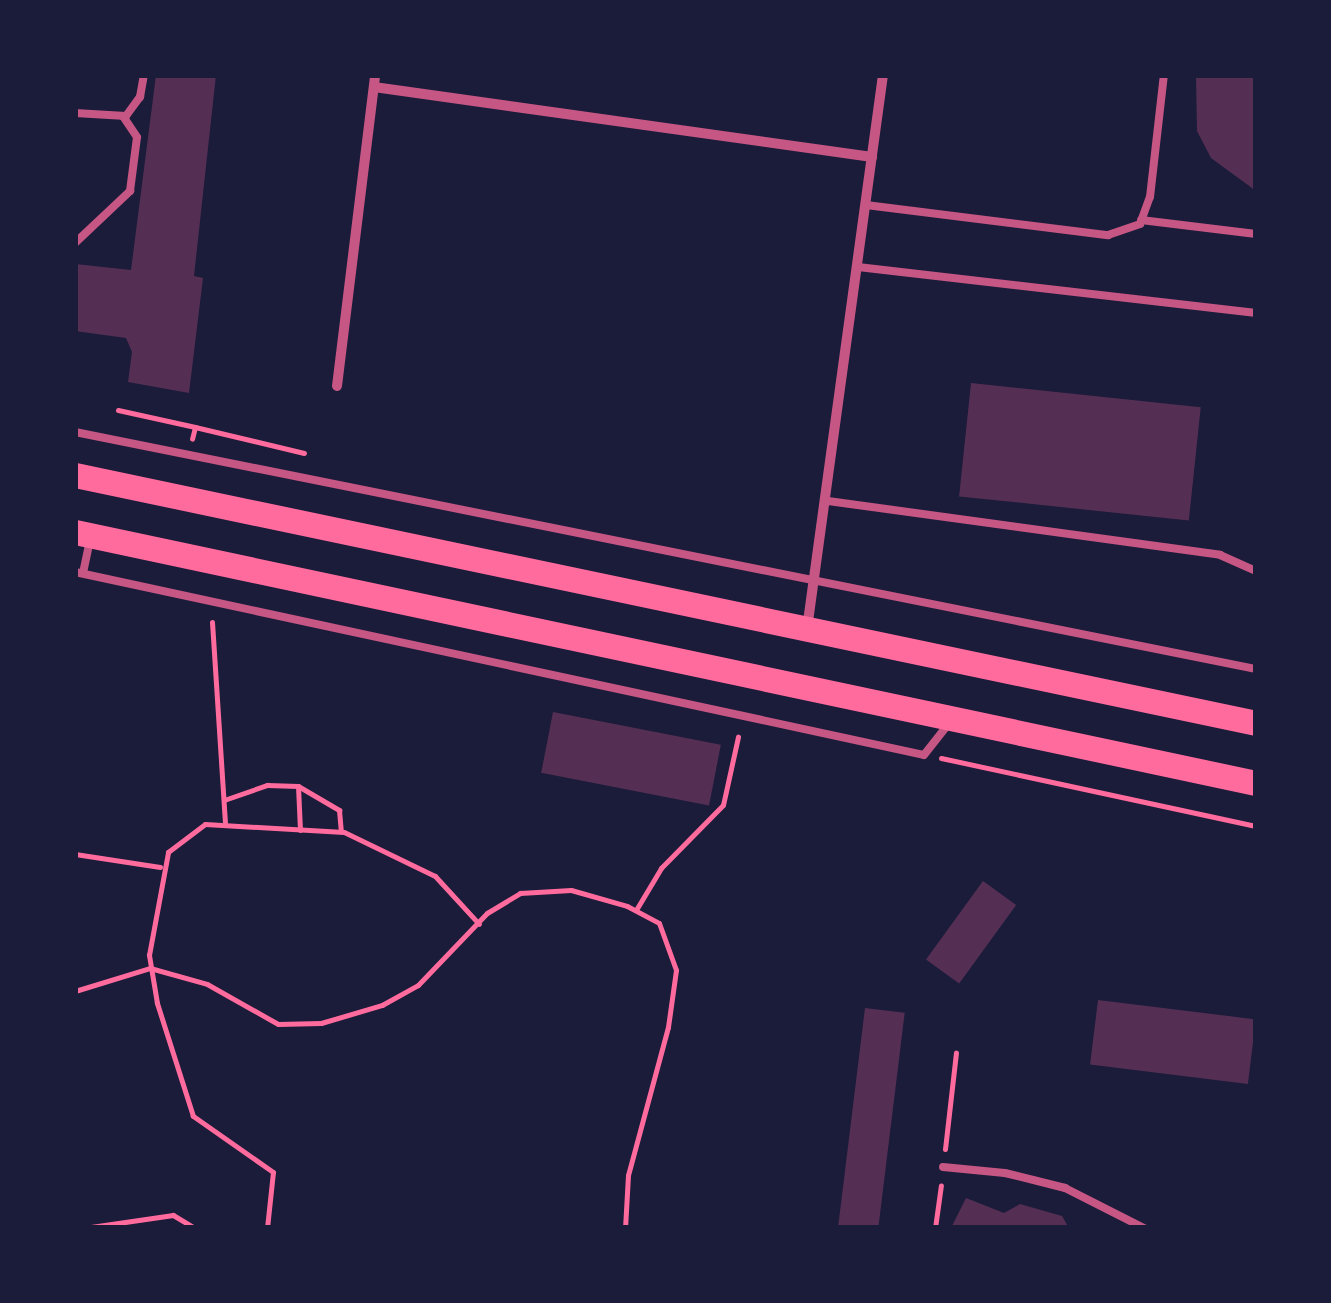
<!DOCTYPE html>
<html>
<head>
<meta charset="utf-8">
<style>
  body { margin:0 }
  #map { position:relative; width:1331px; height:1303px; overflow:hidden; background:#1b1b3a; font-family:Signika,sans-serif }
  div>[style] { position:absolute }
  .building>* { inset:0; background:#542f53; transform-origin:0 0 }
  .path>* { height:5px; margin:-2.5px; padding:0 2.5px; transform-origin:2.5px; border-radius:2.5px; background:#ff6b9d }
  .service>* { height:8px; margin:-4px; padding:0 4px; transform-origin:4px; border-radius:4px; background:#c65784 }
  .minor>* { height:10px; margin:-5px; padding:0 5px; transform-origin:5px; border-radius:5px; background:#c65784 }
  .primary>* { height:25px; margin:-12.5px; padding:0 12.5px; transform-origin:12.5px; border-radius:12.5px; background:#ff6b9d }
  span { translate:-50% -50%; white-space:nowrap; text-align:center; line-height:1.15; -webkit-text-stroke:10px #1b1b3a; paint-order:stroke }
  .frame { position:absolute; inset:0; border:78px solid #1b1b3a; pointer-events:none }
</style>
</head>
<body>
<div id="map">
  <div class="building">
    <i style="clip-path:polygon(156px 75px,216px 75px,194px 276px,203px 278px,189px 393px,128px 382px,132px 352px,126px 338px,75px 331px,75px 264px,131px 270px)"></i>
    <i style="clip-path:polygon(1196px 75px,1256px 75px,1256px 191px,1211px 158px,1197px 131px)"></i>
    <i style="left:971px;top:383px;width:231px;height:114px;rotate:6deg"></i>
    <i style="left:553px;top:712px;width:171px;height:62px;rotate:11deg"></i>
    <i style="left:983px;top:881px;width:41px;height:97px;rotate:36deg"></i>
    <i style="left:1098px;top:1000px;width:159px;height:65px;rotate:7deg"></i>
    <i style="left:865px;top:1008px;width:40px;height:222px;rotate:7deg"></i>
    <i style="clip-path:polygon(966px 1198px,1004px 1213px,1020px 1204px,1062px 1216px,1069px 1228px,951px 1228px)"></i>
  </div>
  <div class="path">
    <i style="left:118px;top:410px;width:79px;rotate:12.4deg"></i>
    <i style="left:195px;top:427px;width:12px;rotate:104deg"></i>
    <i style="left:195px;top:427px;width:112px;rotate:13.4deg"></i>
    <i style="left:212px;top:622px;width:201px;rotate:86.3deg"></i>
    <i style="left:941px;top:758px;width:322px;rotate:12.2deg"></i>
    <i style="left:298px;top:786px;width:44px;rotate:87.4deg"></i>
    <i style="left:224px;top:800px;width:46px;rotate:-19.2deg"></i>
    <i style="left:267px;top:785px;width:31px;rotate:2deg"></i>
    <i style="left:298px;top:786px;width:48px;rotate:30.3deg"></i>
    <i style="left:339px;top:810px;width:21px;rotate:85deg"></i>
    <i style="left:75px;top:854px;width:86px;rotate:8.7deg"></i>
    <i style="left:636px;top:910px;width:49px;rotate:-59.2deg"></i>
    <i style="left:661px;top:868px;width:88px;rotate:-45.5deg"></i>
    <i style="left:723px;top:805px;width:70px;rotate:-77.6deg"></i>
    <i style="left:75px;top:991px;width:78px;rotate:-17deg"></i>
    <i style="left:150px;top:968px;width:59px;rotate:15.7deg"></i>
    <i style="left:207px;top:984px;width:81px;rotate:29.4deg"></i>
    <i style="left:278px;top:1024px;width:43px;rotate:-1.3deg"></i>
    <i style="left:321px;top:1023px;width:64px;rotate:-16.4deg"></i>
    <i style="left:382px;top:1005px;width:41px;rotate:-29.1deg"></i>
    <i style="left:418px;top:985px;width:100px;rotate:-46.2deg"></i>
    <i style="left:487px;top:913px;width:39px;rotate:-31deg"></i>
    <i style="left:520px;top:893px;width:51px;rotate:-3.4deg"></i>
    <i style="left:571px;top:890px;width:58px;rotate:15.9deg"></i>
    <i style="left:627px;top:906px;width:36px;rotate:28deg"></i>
    <i style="left:659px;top:923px;width:50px;rotate:70.1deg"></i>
    <i style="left:676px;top:970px;width:58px;rotate:98deg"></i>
    <i style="left:668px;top:1027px;width:153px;rotate:105.1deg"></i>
    <i style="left:628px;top:1175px;width:53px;rotate:93.2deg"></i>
    <i style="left:945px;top:1149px;width:97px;rotate:-83.5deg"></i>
    <i style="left:84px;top:1228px;width:90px;rotate:-8.3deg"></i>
    <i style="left:173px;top:1215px;width:26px;rotate:31deg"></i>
    <i style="left:267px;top:1228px;width:56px;rotate:-83.9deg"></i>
    <i style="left:273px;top:1172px;width:98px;rotate:-145deg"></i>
    <i style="left:193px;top:1116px;width:119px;rotate:-107.7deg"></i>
    <i style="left:157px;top:1003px;width:49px;rotate:-99.5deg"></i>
    <i style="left:149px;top:955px;width:105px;rotate:-79.5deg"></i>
    <i style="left:168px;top:852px;width:46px;rotate:-37.1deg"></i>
    <i style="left:205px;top:824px;width:139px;rotate:3.3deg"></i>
    <i style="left:344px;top:832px;width:101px;rotate:25.8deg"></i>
    <i style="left:435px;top:876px;width:65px;rotate:47.5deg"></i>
    <i style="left:935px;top:1228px;width:43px;rotate:-82.1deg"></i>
  </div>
  <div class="service">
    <i style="left:75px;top:113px;width:51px;rotate:3.4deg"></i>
    <i style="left:126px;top:116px;width:24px;rotate:-54deg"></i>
    <i style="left:140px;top:97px;width:22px;rotate:-80deg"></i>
    <i style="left:866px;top:205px;width:244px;rotate:7.1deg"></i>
    <i style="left:1108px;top:235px;width:34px;rotate:-19deg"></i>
    <i style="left:1140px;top:224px;width:29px;rotate:-70deg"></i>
    <i style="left:1150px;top:197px;width:123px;rotate:-83.5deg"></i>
    <i style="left:1141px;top:220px;width:116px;rotate:6.9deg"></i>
    <i style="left:75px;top:243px;width:76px;rotate:-43.4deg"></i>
    <i style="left:130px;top:191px;width:54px;rotate:-82.6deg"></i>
    <i style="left:137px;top:137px;width:25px;rotate:-124deg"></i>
    <i style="left:858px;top:267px;width:401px;rotate:6.6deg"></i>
    <i style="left:75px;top:432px;width:1205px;rotate:11.35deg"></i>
    <i style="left:828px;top:501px;width:396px;rotate:7.8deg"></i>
    <i style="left:1220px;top:555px;width:39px;rotate:24deg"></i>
    <i style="left:75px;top:572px;width:868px;rotate:12.16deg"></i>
    <i style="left:924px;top:755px;width:42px;rotate:-51.8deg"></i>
    <i style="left:83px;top:573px;width:34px;rotate:-78deg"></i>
    <i style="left:943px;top:1167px;width:62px;rotate:5.5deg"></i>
    <i style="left:1005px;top:1173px;width:62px;rotate:14deg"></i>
    <i style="left:1065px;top:1188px;width:89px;rotate:26.9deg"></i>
  </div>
  <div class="minor">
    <i style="left:374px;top:87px;width:503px;rotate:8deg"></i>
    <i style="left:337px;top:386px;width:313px;rotate:-83deg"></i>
    <i style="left:807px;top:629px;width:559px;rotate:-82.19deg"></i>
  </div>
  <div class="primary">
    <i style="left:75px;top:475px;width:1207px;rotate:11.86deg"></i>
    <i style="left:75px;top:532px;width:1207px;rotate:12deg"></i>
  </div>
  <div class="frame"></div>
</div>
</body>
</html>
